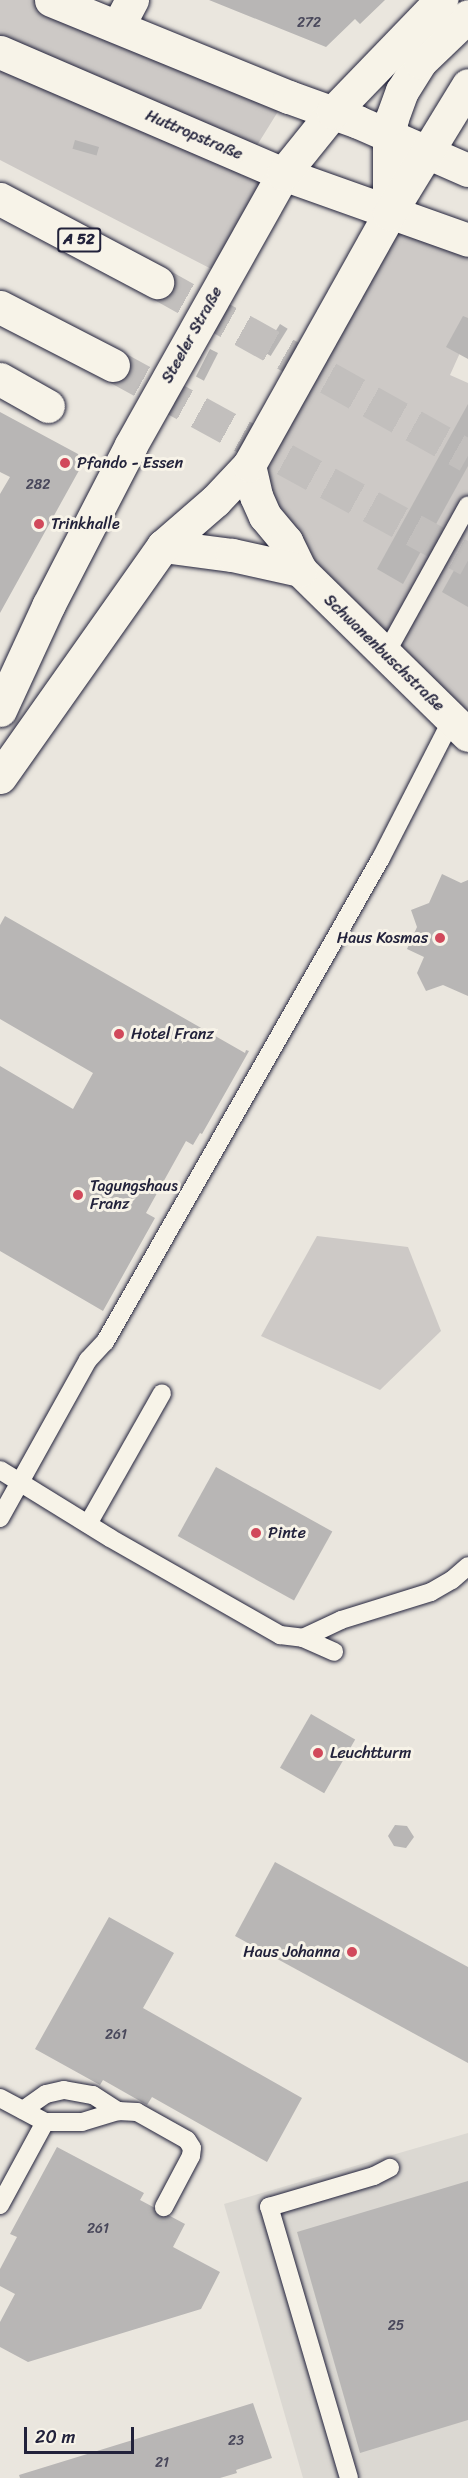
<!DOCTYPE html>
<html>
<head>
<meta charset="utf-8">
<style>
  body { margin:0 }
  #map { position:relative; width:468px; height:2478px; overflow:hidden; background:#eae6de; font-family:Sriracha,sans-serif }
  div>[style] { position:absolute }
  .built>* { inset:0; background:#dbd8d2 }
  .green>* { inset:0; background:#cdc9c6 }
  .building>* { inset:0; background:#b8b6b5; transform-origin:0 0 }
  .highway-tunnel>* { height:33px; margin-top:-16.5px; transform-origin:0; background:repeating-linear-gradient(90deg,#c2bfbd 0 33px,transparent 0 49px) }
  .roads { filter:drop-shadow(0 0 2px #22223b) drop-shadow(0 0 2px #22223b) }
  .lane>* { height:18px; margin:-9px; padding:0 9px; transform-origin:9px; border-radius:9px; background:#f7f3e8 }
  .street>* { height:33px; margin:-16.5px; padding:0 16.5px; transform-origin:16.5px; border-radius:16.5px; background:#f7f3e8 }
  .secondary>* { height:33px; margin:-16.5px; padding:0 16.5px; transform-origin:16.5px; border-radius:16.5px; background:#f7f3e8 }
  .highway>* { height:33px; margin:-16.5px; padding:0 16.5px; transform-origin:16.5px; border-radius:16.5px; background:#f7f3e8 }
  .dots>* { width:16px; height:16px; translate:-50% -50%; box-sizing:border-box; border:3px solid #f7f3e8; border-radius:50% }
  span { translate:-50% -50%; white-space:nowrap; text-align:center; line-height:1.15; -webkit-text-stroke:6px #f7f3e8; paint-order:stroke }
  .number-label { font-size:14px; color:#48475a }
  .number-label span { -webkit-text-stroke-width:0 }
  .shield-label span { padding:2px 4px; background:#f7f3e8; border:2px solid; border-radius:4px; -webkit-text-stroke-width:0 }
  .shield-label { font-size:15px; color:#22223b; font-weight:700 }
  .street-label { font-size:16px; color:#22223b }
  .poi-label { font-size:16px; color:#22223b }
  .left { translate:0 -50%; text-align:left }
  .right { translate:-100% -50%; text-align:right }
  .scale { position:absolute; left:24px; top:2427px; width:110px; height:27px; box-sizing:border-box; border:3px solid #22223b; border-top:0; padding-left:8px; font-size:18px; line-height:21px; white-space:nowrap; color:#22223b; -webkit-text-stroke:4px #f7f3e8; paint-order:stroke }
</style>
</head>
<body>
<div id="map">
  <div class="built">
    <i style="clip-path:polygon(468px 2133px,468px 2478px,303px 2478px,224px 2204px)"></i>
  </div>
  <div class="green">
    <i style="clip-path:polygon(0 0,45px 0,287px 97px,248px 160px,279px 175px,223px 275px,0 160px)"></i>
    <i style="clip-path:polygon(390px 217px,468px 243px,468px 335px,450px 375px,468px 383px,468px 730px,262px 520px,265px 439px)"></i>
    <i style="clip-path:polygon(317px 1236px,408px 1247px,441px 1331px,380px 1390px,261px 1336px)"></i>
  </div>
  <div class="building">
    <i style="clip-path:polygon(209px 0,385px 0,360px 24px,355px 19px,326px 47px)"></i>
    <i style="left:75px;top:140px;width:25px;height:9px;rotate:16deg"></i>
    <i style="clip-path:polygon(463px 316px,468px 318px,468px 359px,446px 347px)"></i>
    <i style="left:280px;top:324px;width:9px;height:32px;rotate:32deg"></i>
    <i style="left:210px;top:349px;width:9px;height:31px;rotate:27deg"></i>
    <i style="clip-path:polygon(468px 404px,468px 466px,403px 584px,377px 569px)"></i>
    <i style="clip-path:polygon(0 412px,78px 454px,82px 465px,0 613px,0 494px,10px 477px,0 472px)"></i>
    <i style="clip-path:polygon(468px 545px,468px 607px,442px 592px)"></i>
    <i style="clip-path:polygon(442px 874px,461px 883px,468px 880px,468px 996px,443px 985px,426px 991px,417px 973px,424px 957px,407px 949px,417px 927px,411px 910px,429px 903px)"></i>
    <i style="clip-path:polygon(5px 916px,245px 1053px,246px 1050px,249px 1051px,202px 1134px,200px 1133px,193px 1145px,186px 1141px,146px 1213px,155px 1218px,103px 1311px,0 1251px,0 1066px,73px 1109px,93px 1073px,0 1019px,0 925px)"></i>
    <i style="left:216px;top:1467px;width:133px;height:79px;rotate:29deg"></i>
    <i style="left:311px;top:1714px;width:51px;height:62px;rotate:30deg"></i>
    <i style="clip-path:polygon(395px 1825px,407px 1826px,414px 1837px,406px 1848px,394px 1846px,388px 1836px)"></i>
    <i style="clip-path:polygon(275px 1862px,468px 1967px,468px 2063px,235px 1936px)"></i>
    <i style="clip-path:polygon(109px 1917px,174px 1953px,143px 2008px,302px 2098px,267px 2162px,152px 2097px,147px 2105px,103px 2080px,100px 2085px,35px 2049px)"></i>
    <i style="clip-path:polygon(57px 2147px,144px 2193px,140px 2200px,185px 2224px,173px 2247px,220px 2272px,201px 2309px,28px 2362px,0 2347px,0 2322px,15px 2294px,0 2286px,0 2269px,17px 2237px,10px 2234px)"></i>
    <i style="clip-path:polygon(468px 2181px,468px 2420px,360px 2453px,297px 2232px)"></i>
    <i style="clip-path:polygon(253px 2403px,272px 2458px,236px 2470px,237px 2473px,220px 2478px,20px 2478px,19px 2475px)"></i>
  </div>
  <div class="highway-tunnel">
    <i style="left:157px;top:282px;width:356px;rotate:29.2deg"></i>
    <i style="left:113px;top:365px;width:405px;rotate:28.7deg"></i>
  </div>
  <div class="roads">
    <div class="lane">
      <i style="left:385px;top:655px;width:171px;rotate:-61deg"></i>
      <i style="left:0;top:1470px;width:129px;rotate:31.7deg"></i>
      <i style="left:110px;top:1538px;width:196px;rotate:29.7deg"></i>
      <i style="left:280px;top:1635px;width:23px;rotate:7deg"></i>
      <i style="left:303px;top:1638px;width:42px;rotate:-25.3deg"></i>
      <i style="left:341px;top:1620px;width:94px;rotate:-17.3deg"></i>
      <i style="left:431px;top:1592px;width:24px;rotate:-30deg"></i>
      <i style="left:452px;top:1580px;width:21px;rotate:-41deg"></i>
      <i style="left:0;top:1518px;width:181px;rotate:-60.9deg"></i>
      <i style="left:88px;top:1360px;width:25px;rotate:-47deg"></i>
      <i style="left:105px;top:1342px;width:557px;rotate:-60.31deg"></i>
      <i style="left:381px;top:858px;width:156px;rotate:-62.9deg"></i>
      <i style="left:88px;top:1524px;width:150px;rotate:-60.5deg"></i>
      <i style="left:303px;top:1638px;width:34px;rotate:24deg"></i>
      <i style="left:0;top:2098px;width:51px;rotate:28.1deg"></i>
      <i style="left:45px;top:2122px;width:37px"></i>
      <i style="left:82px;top:2122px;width:38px;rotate:-17deg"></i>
      <i style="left:118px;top:2111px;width:19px;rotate:3deg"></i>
      <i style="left:137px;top:2112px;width:57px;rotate:29.2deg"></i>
      <i style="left:187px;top:2140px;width:9px;rotate:58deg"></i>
      <i style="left:192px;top:2148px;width:8px;rotate:97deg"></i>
      <i style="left:191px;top:2156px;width:58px;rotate:117.9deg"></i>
      <i style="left:23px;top:2110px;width:28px;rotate:-35deg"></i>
      <i style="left:46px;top:2094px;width:18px;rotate:-13deg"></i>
      <i style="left:64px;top:2090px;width:29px;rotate:10deg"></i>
      <i style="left:93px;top:2095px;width:30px;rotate:33deg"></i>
      <i style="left:0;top:2205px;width:94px;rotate:-61.5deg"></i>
      <i style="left:349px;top:2478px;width:283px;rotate:-106.4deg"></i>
      <i style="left:269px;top:2207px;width:109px;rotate:-16.4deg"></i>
      <i style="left:374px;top:2176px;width:18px;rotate:-27deg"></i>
    </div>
    <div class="street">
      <i style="left:118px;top:26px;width:30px;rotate:-62deg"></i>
      <i style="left:0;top:379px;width:55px;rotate:29.4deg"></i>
      <i style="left:249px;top:465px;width:32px;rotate:77deg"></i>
      <i style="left:256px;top:496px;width:22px;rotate:66deg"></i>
      <i style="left:265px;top:516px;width:33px;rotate:50deg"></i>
      <i style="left:286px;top:541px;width:32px;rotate:64deg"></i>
      <i style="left:300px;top:570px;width:235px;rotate:44.5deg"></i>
      <i style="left:163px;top:546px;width:70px;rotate:7.4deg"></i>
      <i style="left:232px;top:555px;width:70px;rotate:12.4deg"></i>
    </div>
    <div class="secondary">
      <i style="left:51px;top:0;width:257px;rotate:22.2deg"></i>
      <i style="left:289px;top:97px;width:73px;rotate:19.9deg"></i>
      <i style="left:358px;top:122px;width:120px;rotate:23.6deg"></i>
      <i style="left:0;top:52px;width:308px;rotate:23.3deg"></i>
      <i style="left:283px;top:174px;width:196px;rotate:19.6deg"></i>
      <i style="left:389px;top:212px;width:77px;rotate:-90deg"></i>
      <i style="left:389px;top:135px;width:17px;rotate:-80deg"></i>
      <i style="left:392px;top:118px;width:29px;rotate:-70deg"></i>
      <i style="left:402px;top:91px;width:34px;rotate:-58deg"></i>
      <i style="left:420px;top:62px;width:66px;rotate:-43.8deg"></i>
      <i style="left:0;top:710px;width:115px;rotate:-65.2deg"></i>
      <i style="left:48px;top:606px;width:181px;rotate:-62.7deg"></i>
      <i style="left:131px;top:445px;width:311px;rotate:-60.7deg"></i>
      <i style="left:283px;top:174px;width:80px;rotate:-51.1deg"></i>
      <i style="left:333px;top:112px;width:156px;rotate:-46deg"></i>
      <i style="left:0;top:777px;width:283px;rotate:-54.8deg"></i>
      <i style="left:163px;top:546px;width:69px;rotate:-40.9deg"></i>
      <i style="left:215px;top:501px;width:50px;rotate:-46.6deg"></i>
      <i style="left:249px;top:465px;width:287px;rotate:-60.8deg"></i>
      <i style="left:389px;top:214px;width:151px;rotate:-58.5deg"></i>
    </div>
    <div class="highway">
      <i style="left:0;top:199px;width:178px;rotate:27.9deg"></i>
      <i style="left:0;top:307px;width:127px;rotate:27.2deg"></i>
    </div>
  </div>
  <div class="dots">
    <i style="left:65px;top:463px;background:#d1495b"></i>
    <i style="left:39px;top:524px;background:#d1495b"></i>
    <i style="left:440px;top:938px;background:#d1495b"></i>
    <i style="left:119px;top:1034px;background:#d1495b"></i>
    <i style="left:78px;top:1195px;background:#d1495b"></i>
    <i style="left:256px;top:1533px;background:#d1495b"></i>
    <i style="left:318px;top:1753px;background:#d1495b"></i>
    <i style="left:352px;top:1952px;background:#d1495b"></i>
  </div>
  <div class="number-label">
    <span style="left:309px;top:23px">272</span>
    <span style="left:38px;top:485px">282</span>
    <span style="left:116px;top:2035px">261</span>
    <span style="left:98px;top:2229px">261</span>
    <span style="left:396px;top:2326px">25</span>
    <span style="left:236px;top:2441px">23</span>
    <span style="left:162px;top:2463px">21</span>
  </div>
  <div class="shield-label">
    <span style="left:79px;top:240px">A 52</span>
  </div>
  <div class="street-label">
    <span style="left:194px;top:135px;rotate:23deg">Huttropstraße</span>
    <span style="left:192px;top:335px;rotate:-61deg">Steeler Straße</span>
    <span style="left:384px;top:653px;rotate:44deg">Schwanenbuschstraße</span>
  </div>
  <div class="poi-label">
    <span class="left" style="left:77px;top:463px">Pfando - Essen</span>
    <span class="left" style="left:51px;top:524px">Trinkhalle</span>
    <span class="right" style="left:428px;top:938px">Haus Kosmas</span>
    <span class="left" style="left:131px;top:1034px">Hotel Franz</span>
    <span class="left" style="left:90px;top:1195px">Tagungshaus<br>Franz</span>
    <span class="left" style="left:268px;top:1533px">Pinte</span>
    <span class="left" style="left:330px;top:1753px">Leuchtturm</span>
    <span class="right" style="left:340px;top:1952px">Haus Johanna</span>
  </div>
  <div class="scale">20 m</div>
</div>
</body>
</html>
